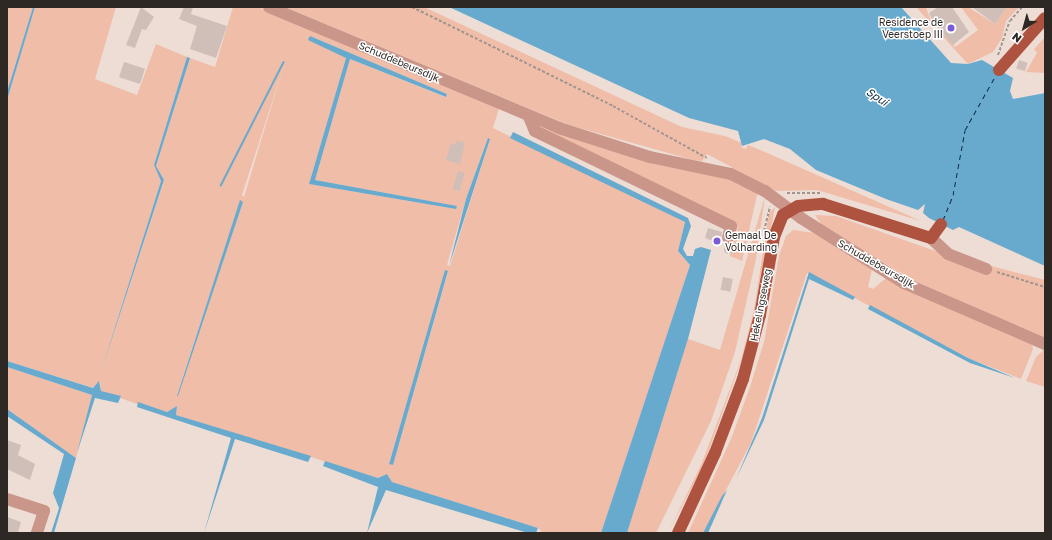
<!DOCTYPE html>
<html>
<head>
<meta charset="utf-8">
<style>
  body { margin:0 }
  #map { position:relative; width:1052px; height:540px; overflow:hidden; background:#edddd5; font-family:"Golos Text",sans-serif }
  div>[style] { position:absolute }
  .green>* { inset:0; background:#efbda8 }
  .water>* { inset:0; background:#68a9ce; transform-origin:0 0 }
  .ferry>* { height:1px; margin-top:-0.5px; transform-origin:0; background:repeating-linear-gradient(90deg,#0e2d3d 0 5px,transparent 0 9px) }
  .building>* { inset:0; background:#d0bfb8; transform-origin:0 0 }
  .round { border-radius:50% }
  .path>* { height:2px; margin-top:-1px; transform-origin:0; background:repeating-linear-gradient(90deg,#a1958f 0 3px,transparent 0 5px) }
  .minor>* { height:12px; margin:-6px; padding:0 6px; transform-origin:6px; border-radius:6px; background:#ca9689 }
  .major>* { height:12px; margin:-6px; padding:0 6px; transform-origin:6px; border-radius:6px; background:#ae533f }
  .dots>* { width:11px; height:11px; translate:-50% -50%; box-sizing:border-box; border:2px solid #fff; border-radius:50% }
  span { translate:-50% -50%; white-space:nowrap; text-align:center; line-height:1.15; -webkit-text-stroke:3px #fff; paint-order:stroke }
  .poi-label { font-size:10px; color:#2e2825 }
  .right { translate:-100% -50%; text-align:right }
  .left { translate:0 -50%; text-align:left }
  .street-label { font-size:10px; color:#2e2825 }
  .water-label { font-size:11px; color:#0e2d3d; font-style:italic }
  .frame { position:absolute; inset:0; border:8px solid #2e2825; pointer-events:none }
  .north { position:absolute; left:1004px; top:8px; width:40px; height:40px; -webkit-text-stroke:3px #fff; paint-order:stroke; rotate:217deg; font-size:11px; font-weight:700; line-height:16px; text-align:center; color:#2e2825 }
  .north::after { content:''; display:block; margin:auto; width:14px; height:18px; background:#2e2825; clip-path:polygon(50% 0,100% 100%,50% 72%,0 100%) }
</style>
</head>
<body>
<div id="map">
  <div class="green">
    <i style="clip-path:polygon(7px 7px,33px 7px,7px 92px)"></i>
    <i style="clip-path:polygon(evenodd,35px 7px,116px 7px,95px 79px,137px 95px,156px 44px,187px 57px,154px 165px,161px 181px,101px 372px,164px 181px,156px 166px,190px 58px,215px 67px,233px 7px,258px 7px,499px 108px,493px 128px,685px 222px,678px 251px,690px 265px,601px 533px,543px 533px,538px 528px,392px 482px,387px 474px,378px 478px,176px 415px,177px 406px,167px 412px,137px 404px,101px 391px,100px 382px,94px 388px,7px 361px,7px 100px,35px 7px,310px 36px,447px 94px,445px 97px,350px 59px,315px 180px,457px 206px,456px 209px,309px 184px,346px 58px,310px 36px,35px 7px,285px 62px,266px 124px,244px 197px,242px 195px,285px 62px,35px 7px,488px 138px,490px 139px,450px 266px,447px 265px,466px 199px,488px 138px,35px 7px,240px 201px,243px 202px,177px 396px,177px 395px,240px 201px,35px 7px,446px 270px,448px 272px,393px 465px,389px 463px,446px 270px)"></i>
    <i style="clip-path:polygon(285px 7px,424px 7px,682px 127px,725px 136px,742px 143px,741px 147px,746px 149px,748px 145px,765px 152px,921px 221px,817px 190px,776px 191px,707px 154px,702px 161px,693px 160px,569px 125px)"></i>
    <i style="clip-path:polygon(916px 7px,926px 7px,930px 19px,955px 47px,978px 30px,961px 7px,968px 7px,995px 24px,1007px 7px,1019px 7px,1006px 21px,1002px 38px,993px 52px,968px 64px)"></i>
    <i style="clip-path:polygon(1045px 37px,1045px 73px,1026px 72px,1037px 53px,1034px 49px)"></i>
    <i style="clip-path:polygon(539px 127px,648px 161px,731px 180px,758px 191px,742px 261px,730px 256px,738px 227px,551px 138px)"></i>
    <i style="clip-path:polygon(765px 196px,756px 259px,735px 352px,711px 421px,656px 533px,627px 533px,688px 339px,720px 350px)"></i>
    <i style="clip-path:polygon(775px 207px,749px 340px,703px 466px,668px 533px,701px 465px,741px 360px,754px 310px,769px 213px)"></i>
    <i style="clip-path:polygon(815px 215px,836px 216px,941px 253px,1045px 280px,1045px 338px,915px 281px,824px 228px)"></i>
    <i style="clip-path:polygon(793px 230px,815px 233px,872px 269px,868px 287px,873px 289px,886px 278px,1032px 345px,1033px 349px,1021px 379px,968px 358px,807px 273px,751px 443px,703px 533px,688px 533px,731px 439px,750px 387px,764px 342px,779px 256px,786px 236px)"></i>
    <i style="clip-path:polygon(1045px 349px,1045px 387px,1026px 381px,1036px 357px)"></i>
    <i style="clip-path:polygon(7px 367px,92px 395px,76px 458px,7px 409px)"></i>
  </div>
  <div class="water">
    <i style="clip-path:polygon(33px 7px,35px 7px,7px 100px,7px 92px)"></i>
    <i style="clip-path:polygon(449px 7px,901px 7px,951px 63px,968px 64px,982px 60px,1013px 78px,1010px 91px,1013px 99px,1045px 93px,1045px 266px,959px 227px,953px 230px,929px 218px,923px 213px,925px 204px,918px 210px,886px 199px,816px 170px,790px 149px,764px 139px,742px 146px,738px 131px,689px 118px)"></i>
    <i style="clip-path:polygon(310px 36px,447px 94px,446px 97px,350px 59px,315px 180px,457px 206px,456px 209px,309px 184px,346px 58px,308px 40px)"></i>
    <i style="clip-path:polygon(187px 57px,190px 58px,156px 166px,164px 180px,101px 372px,161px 181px,154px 165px)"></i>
    <i style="left:283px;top:61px;width:2px;height:140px;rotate:27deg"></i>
    <i style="clip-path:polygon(513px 132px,688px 218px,691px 226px,683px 249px,687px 256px,693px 256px,695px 249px,701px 247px,711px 250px,688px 339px,627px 533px,601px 533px,690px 265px,678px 251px,685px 222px,510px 138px)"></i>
    <i style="clip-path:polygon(488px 138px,490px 139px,449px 266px,466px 199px)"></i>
    <i style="clip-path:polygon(240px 200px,243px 202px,178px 396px,177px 396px)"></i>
    <i style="clip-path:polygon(445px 270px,448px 271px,393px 465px,389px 464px)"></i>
    <i style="clip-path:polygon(809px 272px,855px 297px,853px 300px,809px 279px,764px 420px,736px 479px,762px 418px)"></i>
    <i style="clip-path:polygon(870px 305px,968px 358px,1015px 378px,970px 363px,868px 309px)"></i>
    <i style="clip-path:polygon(7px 361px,93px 388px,99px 381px,101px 391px,121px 396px,118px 403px,95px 398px,77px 453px,92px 395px,7px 367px)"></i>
    <i style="clip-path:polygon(138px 402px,167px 412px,177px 406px,176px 415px,311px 456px,308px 462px,235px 439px,204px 533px,231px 438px,137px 407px)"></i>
    <i style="clip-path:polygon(7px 409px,76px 458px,54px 533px,51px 533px,59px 508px,53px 493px,64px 454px,7px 416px)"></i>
    <i style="clip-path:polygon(325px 461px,378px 478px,387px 474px,392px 482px,538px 528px,536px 533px,528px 533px,386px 490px,367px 533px,378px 487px,323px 466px)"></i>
    <i style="clip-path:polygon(727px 490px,708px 533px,703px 533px,722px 496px)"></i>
  </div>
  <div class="ferry">
    <i style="left:943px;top:220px;width:27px;rotate:-68deg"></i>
    <i style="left:953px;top:195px;width:66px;rotate:-79.5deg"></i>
    <i style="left:965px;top:130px;width:63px;rotate:-60.6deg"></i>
  </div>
  <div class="building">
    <i style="clip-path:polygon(141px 7px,154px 17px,146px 30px,142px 29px,135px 48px,126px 45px)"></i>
    <i style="clip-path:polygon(184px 7px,193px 7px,191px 14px,227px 26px,216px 58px,190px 49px,197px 26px,179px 19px)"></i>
    <i style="clip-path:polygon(938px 7px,952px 7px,969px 32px,953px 45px,934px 24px,929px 13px)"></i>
    <i style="clip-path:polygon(972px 7px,1007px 7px,995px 24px)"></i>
    <i style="left:1019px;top:60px;width:9px;height:9px;rotate:18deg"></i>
    <i style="left:124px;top:62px;width:22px;height:16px;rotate:18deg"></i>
    <i style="clip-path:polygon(457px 140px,465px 143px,460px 164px,446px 160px,451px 143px,455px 145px)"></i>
    <i style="left:458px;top:171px;width:7px;height:19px;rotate:16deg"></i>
    <i style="clip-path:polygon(708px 228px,722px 232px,720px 244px,705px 238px)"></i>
    <i class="round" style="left:723.5px;top:244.5px;width:9px;height:9px"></i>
    <i style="left:723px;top:277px;width:10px;height:13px;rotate:11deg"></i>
    <i style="clip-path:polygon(7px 440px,21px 445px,18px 455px,35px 464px,30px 480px,7px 469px)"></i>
    <i style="clip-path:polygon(7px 517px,21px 522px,18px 533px,7px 533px)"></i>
  </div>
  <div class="path">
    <i style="left:412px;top:7px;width:224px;rotate:26.2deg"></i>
    <i style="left:613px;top:106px;width:107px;rotate:29deg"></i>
    <i style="left:998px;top:55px;width:36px;rotate:-71deg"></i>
    <i style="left:1010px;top:21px;width:18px;rotate:-49deg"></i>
    <i style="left:787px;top:193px;width:33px"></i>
    <i style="left:764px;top:231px;width:25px;rotate:-76deg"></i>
    <i style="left:997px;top:272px;width:50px;rotate:17.4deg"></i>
  </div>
  <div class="minor">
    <i style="left:269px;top:7px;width:314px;rotate:22.6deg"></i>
    <i style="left:559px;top:128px;width:96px;rotate:17.7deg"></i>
    <i style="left:650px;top:157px;width:83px;rotate:11.9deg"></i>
    <i style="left:731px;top:174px;width:38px;rotate:27deg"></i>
    <i style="left:765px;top:191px;width:45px;rotate:36.9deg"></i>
    <i style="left:801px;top:218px;width:122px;rotate:32.3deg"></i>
    <i style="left:904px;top:283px;width:154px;rotate:23.4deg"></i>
    <i style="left:529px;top:117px;width:15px;rotate:67deg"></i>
    <i style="left:535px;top:131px;width:218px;rotate:25.9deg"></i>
    <i style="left:731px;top:226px;width:12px;rotate:104deg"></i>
    <i style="left:931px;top:238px;width:23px;rotate:43deg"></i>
    <i style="left:948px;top:254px;width:41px;rotate:21.5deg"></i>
    <i style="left:7px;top:499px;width:39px;rotate:18deg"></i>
    <i style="left:44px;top:511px;width:23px;rotate:108deg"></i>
  </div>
  <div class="major">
    <i style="left:999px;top:70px;width:69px;rotate:-48.5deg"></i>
    <i style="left:678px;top:533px;width:88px;rotate:-65.2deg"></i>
    <i style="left:715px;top:453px;width:79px;rotate:-69.3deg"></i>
    <i style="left:743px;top:379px;width:66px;rotate:-75.1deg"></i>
    <i style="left:760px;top:315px;width:79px;rotate:-79.8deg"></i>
    <i style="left:774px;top:237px;width:24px;rotate:-68deg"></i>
    <i style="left:783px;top:215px;width:17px;rotate:-31deg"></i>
    <i style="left:798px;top:206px;width:25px;rotate:-5deg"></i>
    <i style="left:823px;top:204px;width:113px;rotate:17.5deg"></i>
    <i style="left:931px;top:238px;width:17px;rotate:-54deg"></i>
  </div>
  <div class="dots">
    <i style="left:951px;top:28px;background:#7c5bd5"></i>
    <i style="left:717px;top:241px;background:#7c5bd5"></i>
  </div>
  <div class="poi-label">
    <span class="right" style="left:943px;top:28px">Residence de<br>Veerstoep III</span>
    <span class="left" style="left:725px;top:241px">Gemaal De<br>Volharding</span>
  </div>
  <div class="street-label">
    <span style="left:399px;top:62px;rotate:23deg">Schuddebeursdijk</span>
    <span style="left:876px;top:264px;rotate:30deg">Schuddebeursdijk</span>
    <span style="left:761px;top:305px;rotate:-79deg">Hekelingseweg</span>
  </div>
  <div class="water-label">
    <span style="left:877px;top:97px;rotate:33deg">Spui</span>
  </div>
  <div class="frame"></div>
  <div class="north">N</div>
</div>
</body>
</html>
